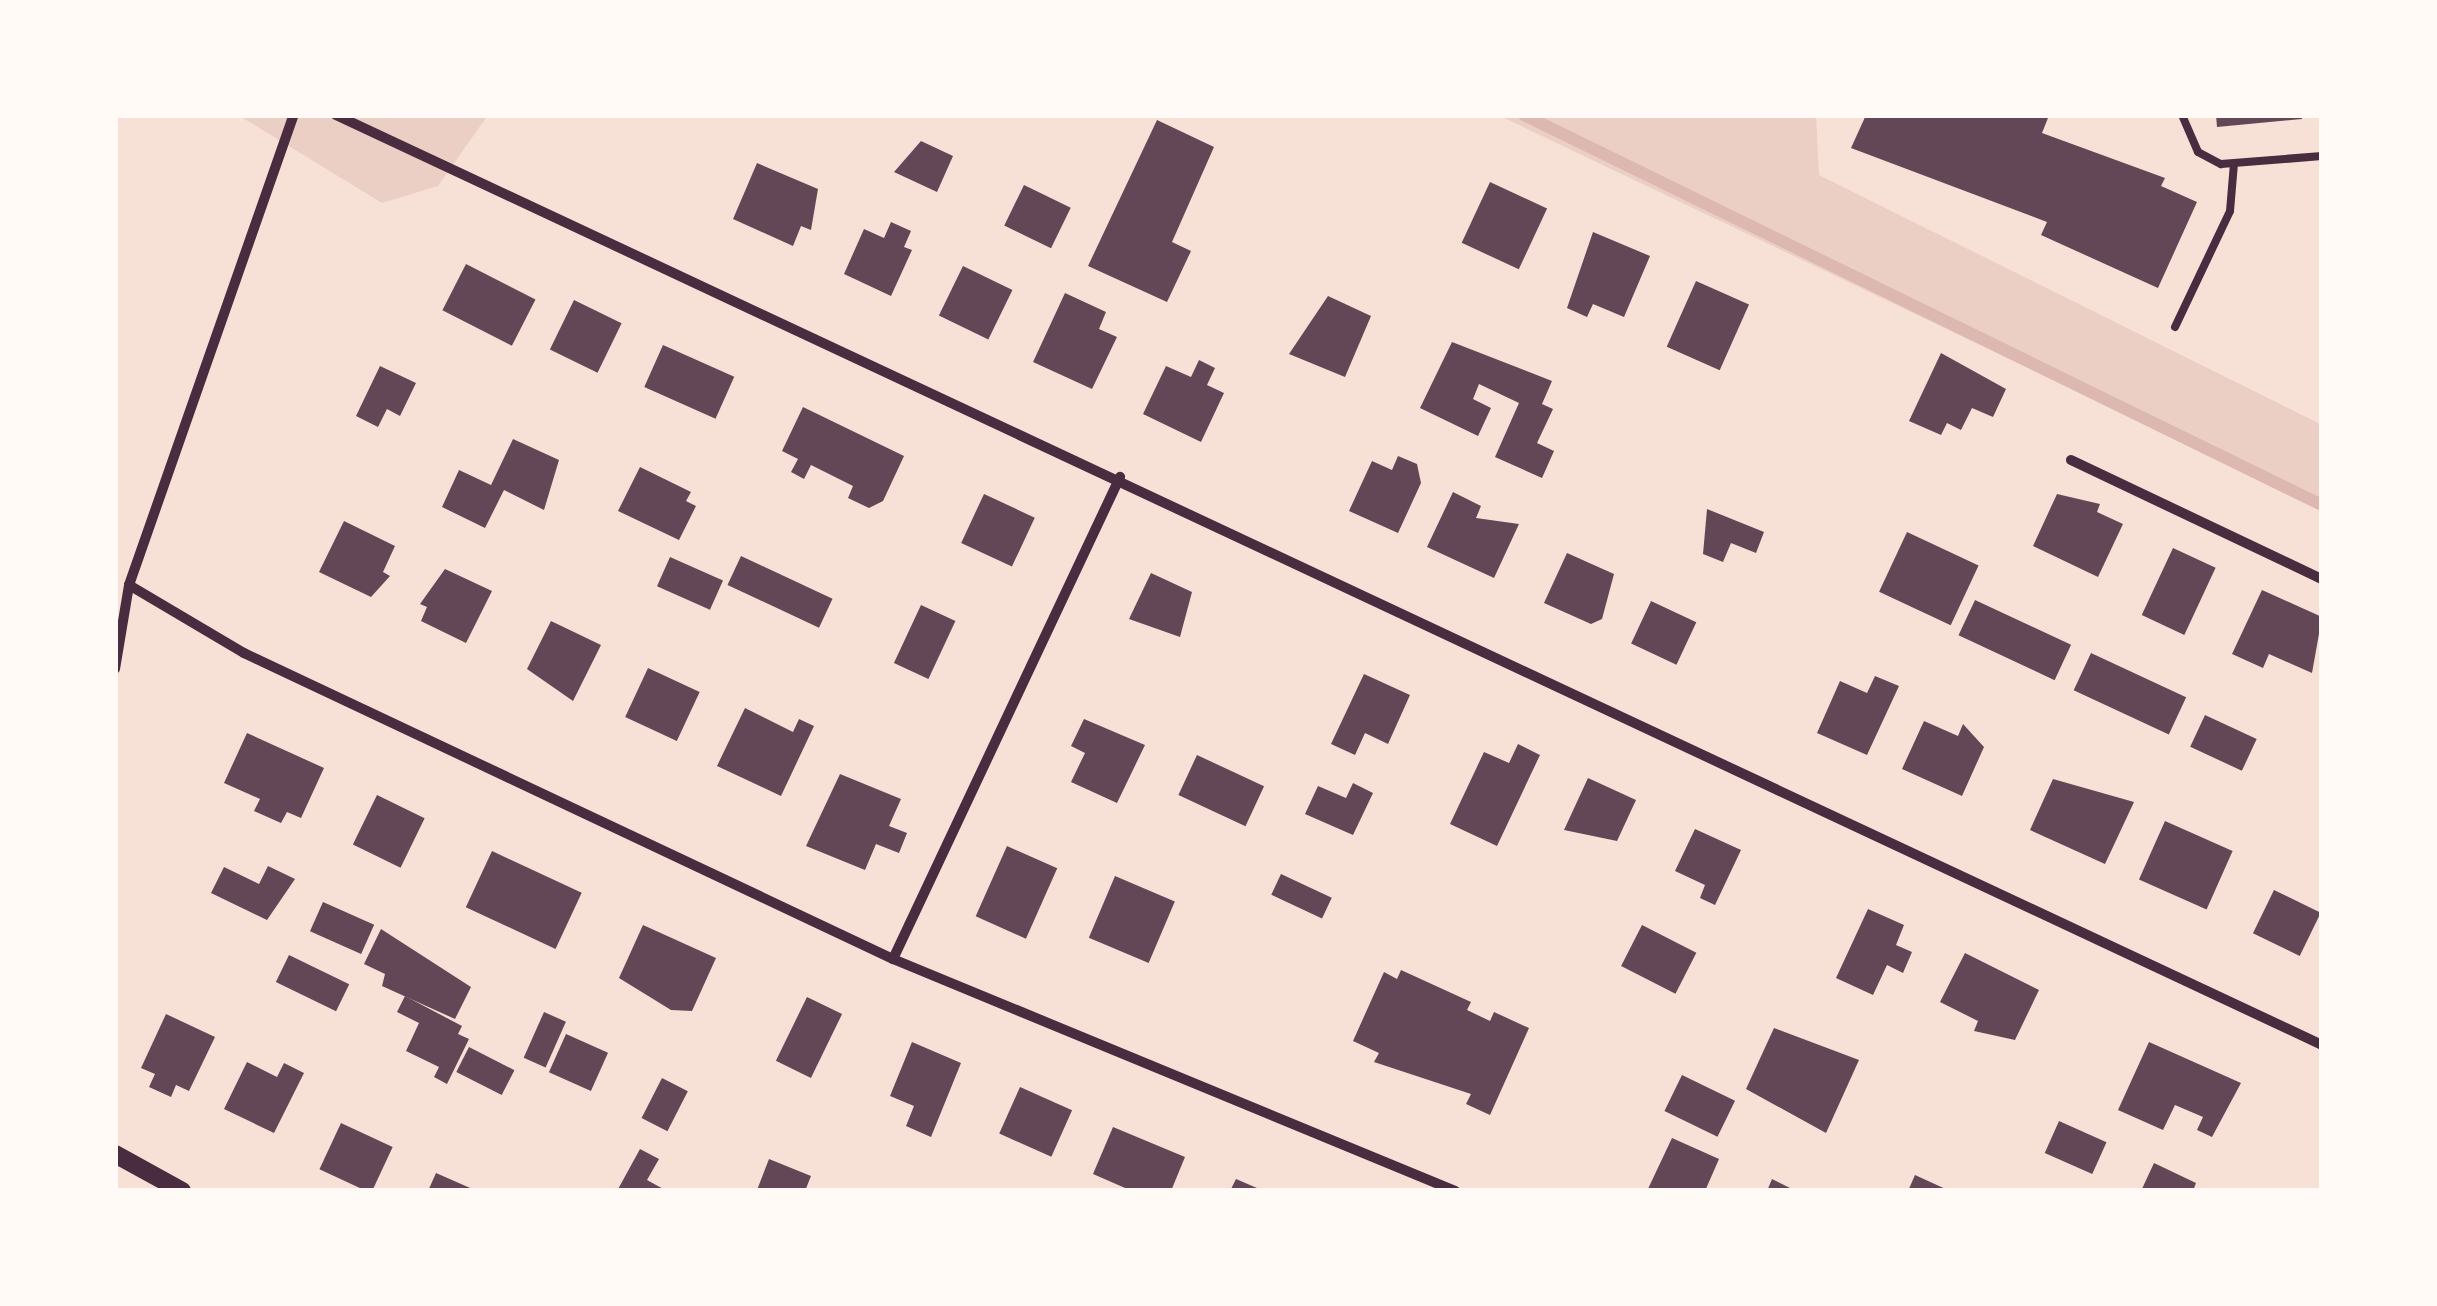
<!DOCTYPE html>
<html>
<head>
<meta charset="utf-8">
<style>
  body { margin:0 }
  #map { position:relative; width:2437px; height:1306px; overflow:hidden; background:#f7e1d7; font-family:Karla,sans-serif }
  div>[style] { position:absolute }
  .green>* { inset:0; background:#ebcfc5 }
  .stream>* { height:12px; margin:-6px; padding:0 6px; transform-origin:6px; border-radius:6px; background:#dcb8b0 }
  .building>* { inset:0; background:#644757; transform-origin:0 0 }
  .service>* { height:8px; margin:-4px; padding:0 4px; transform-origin:4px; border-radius:4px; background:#4a2c40 }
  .minor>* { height:10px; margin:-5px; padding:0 5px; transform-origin:5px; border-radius:5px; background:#4a2c40 }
  .tertiary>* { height:18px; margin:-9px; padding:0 9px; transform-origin:9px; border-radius:9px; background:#4a2c40 }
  span { translate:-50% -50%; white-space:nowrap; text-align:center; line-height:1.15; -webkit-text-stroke:9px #fffaf5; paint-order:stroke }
  .frame { position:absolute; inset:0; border:118px solid #fffaf5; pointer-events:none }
</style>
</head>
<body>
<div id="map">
  <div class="green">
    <i style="clip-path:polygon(238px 115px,488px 115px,438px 186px,382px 203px)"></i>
    <i style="clip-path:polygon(1498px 115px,1816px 115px,1819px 175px,2322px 425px,2322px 508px)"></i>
  </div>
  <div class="stream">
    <i style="left:1524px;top:115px;width:888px;rotate:26.05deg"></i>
  </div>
  <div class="building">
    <i style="clip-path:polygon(1866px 115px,2041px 115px,2048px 118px,2042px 133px,2165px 178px,2161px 186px,2197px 202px,2158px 288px,2041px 235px,2047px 222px,1851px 148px)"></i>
    <i style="clip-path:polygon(2216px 115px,2302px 115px,2302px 119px,2217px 127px)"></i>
    <i style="clip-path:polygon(1157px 120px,1214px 147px,1172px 242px,1191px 251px,1167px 302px,1088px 266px)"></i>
    <i style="clip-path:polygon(921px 141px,953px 156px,937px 192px,894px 172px)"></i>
    <i style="clip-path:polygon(757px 163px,818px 189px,811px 230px,801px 226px,793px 246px,733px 219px)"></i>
    <i style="left:1490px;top:182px;width:63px;height:67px;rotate:25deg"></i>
    <i style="left:1024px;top:185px;width:52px;height:45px;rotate:26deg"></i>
    <i style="clip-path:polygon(891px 222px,911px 231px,904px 247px,912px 250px,891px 296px,844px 274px,864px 229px,884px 238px)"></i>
    <i style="clip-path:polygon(1593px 232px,1650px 256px,1624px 317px,1593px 304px,1587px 317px,1567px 308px)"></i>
    <i style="left:466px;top:264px;width:78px;height:52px;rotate:27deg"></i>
    <i style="left:963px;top:266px;width:55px;height:55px;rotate:26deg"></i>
    <i style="left:1696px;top:281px;width:58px;height:72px;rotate:24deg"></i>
    <i style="clip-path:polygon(1065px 293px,1106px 312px,1099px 329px,1117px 337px,1092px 389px,1033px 362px)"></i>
    <i style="clip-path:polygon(1328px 296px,1371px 316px,1345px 377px,1289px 354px)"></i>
    <i style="left:574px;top:300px;width:53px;height:55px;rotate:26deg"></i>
    <i style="clip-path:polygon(1452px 342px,1552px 381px,1542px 404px,1553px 409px,1537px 443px,1554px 451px,1542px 478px,1495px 457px,1519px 403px,1479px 384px,1473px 399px,1491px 408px,1478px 436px,1420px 408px)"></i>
    <i style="left:663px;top:345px;width:78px;height:46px;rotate:24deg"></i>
    <i style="clip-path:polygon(1941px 353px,2006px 389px,1993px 417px,1972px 408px,1961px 430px,1947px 423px,1941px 435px,1909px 421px)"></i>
    <i style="clip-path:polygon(1199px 360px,1215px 368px,1207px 385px,1224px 393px,1201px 442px,1143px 414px,1166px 366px,1191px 377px)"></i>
    <i style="clip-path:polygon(380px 366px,416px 383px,400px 416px,387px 409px,378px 427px,356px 416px)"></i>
    <i style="clip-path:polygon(803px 407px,904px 456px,883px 501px,869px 508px,848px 498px,853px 486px,811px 465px,804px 479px,791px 472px,798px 459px,782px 451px)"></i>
    <i style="clip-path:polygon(513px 439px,559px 460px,544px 510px,504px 490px,485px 528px,442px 507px,459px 470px,491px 485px)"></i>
    <i style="clip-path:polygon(1398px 456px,1417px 464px,1421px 483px,1398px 533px,1349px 511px,1372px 461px,1392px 470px)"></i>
    <i style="clip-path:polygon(640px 467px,691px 492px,686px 501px,696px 506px,679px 540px,618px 511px)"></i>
    <i style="clip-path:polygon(1453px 492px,1481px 506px,1476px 518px,1519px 524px,1494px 578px,1427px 547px)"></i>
    <i style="left:984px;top:494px;width:56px;height:54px;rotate:25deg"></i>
    <i style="clip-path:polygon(2057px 494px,2100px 504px,2097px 512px,2123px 524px,2098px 577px,2033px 546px)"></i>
    <i style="clip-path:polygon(1707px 509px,1764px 532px,1756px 553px,1731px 543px,1723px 562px,1703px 554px)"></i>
    <i style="clip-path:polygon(344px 521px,395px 546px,383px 572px,390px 576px,371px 597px,319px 572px)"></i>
    <i style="left:1907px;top:532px;width:79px;height:66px;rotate:25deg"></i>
    <i style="left:2173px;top:548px;width:47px;height:74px;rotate:25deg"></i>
    <i style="clip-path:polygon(1567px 553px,1614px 574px,1602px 619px,1591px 624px,1544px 603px)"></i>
    <i style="left:741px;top:556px;width:101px;height:32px;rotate:25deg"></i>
    <i style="left:670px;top:557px;width:58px;height:32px;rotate:24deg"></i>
    <i style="clip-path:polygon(445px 569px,492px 591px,466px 643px,421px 621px,427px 607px,420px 604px)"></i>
    <i style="clip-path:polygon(1151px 573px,1192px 592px,1180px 637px,1129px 619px)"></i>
    <i style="clip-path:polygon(2262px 590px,2322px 617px,2312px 673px,2269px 654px,2263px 668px,2232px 654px)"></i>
    <i style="left:1975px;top:600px;width:106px;height:39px;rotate:25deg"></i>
    <i style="left:1651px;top:601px;width:50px;height:47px;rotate:25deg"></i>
    <i style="left:921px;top:605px;width:38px;height:64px;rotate:25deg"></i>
    <i style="clip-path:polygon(551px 621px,601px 645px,573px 701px,527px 669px)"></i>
    <i style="left:2091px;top:653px;width:105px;height:41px;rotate:25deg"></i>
    <i style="left:648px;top:668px;width:57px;height:54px;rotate:25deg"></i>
    <i style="clip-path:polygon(1364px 674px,1410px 695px,1388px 744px,1365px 733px,1355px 755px,1331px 744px)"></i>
    <i style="clip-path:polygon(1875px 676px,1899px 686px,1867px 755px,1817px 733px,1840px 681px,1867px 693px)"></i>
    <i style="clip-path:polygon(745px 708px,793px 732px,799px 719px,814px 726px,781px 796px,717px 766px)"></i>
    <i style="left:2205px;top:715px;width:57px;height:35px;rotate:25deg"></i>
    <i style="clip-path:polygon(1084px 719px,1145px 745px,1117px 803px,1071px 782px,1085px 753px,1071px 746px)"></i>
    <i style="clip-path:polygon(1924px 721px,1958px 736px,1963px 724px,1984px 747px,1962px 796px,1902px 769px)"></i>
    <i style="clip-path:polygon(247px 733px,324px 768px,301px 818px,287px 812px,281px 823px,254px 811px,260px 799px,224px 783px)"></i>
    <i style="clip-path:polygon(1518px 744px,1540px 755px,1497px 846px,1450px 824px,1484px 752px,1509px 763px)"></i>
    <i style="left:1197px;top:755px;width:74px;height:44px;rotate:25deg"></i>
    <i style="clip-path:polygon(840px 774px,901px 799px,889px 826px,907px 833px,899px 853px,876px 844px,865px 870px,806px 846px)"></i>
    <i style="clip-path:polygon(1588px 778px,1636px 800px,1617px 841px,1564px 830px)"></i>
    <i style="clip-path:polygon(2053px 779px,2134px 802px,2105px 864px,2030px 830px)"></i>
    <i style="clip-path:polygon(1353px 783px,1373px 793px,1353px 835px,1305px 814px,1318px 786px,1346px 798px)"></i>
    <i style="left:377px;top:795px;width:53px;height:55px;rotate:26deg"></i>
    <i style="left:2165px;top:821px;width:74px;height:64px;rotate:24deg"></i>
    <i style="clip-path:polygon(1695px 829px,1741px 850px,1715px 905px,1700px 898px,1705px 885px,1675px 871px)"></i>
    <i style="left:1007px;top:846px;width:55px;height:77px;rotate:24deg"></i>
    <i style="left:492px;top:851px;width:99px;height:62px;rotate:25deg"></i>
    <i style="clip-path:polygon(268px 866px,295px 879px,267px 920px,211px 893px,224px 867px,259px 884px)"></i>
    <i style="left:1281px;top:874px;width:56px;height:23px;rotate:25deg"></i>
    <i style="left:1115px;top:876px;width:65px;height:67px;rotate:23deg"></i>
    <i style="left:2274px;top:890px;width:52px;height:48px;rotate:26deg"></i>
    <i style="left:323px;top:902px;width:56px;height:32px;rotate:24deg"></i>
    <i style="clip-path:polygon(1868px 909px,1904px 925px,1896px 945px,1912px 952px,1903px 973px,1887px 965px,1873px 995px,1836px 978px)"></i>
    <i style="clip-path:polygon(643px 925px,716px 958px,692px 1011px,671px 1010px,619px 978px)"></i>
    <i style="left:1642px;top:925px;width:61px;height:46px;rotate:27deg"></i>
    <i style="clip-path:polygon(381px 929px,471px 987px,455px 1019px,382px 986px,385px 974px,364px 964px)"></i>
    <i style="clip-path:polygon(1965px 953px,2039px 990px,2015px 1040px,1974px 1031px,1978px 1021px,1940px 1002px)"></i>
    <i style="left:289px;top:955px;width:67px;height:30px;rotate:26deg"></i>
    <i style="clip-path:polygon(1401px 970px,1471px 1002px,1467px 1010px,1490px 1021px,1494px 1012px,1529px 1028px,1490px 1115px,1466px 1104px,1471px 1094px,1374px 1062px,1379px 1053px,1353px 1041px,1384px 972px,1397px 979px)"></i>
    <i style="clip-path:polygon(405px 996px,462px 1026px,458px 1034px,469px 1039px,447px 1084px,434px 1077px,439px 1067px,406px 1051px,419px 1023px,397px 1012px)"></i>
    <i style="left:807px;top:997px;width:39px;height:71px;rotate:26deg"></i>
    <i style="left:544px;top:1012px;width:24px;height:50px;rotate:24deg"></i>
    <i style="clip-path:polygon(166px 1014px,215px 1037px,189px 1091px,176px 1085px,171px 1097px,149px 1087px,155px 1074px,141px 1068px)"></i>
    <i style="clip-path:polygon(1774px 1028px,1859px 1060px,1826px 1133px,1746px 1089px)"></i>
    <i style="left:566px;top:1034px;width:46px;height:42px;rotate:24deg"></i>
    <i style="clip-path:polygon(912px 1042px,961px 1063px,931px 1137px,906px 1126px,914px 1106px,890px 1096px)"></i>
    <i style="clip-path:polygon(2149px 1042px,2241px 1083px,2212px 1137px,2197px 1130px,2203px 1117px,2175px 1105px,2163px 1130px,2118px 1110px)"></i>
    <i style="left:469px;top:1047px;width:51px;height:28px;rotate:27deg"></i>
    <i style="clip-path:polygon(247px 1062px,277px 1077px,284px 1063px,304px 1073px,274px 1133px,224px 1109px)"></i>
    <i style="left:1682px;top:1075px;width:59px;height:40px;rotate:26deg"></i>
    <i style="left:662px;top:1078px;width:29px;height:45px;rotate:27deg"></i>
    <i style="left:1020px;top:1087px;width:57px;height:51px;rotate:24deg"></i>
    <i style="left:2059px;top:1121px;width:52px;height:35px;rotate:24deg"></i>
    <i style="left:341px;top:1123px;width:57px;height:51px;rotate:25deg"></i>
    <i style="clip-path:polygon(1113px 1127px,1185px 1157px,1171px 1191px,1132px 1191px,1093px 1174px)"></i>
    <i style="clip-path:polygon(1672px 1138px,1719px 1159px,1705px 1191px,1647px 1191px)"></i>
    <i style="clip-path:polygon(640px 1149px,659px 1159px,647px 1180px,667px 1191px,617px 1191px)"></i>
    <i style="clip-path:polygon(769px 1159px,811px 1176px,805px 1191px,757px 1190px)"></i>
    <i style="clip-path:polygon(2154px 1163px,2196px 1183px,2193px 1191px,2141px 1191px)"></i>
    <i style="clip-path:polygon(436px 1173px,477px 1191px,428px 1191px)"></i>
    <i style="clip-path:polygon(1915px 1175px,1950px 1191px,1908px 1191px)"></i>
    <i style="clip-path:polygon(1236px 1179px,1264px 1191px,1230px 1191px)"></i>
    <i style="clip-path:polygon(1772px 1179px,1796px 1191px,1767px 1191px)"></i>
  </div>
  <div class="service">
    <i style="left:2182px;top:115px;width:40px;rotate:66.6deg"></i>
    <i style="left:2198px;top:152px;width:26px;rotate:28deg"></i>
    <i style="left:2221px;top:164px;width:101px;rotate:-4.5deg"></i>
    <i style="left:2175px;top:327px;width:128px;rotate:-64.6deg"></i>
    <i style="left:2230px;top:211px;width:48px;rotate:-85.2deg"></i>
  </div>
  <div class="minor">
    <i style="left:336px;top:115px;width:2193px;rotate:25.09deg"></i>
    <i style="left:2071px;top:460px;width:278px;rotate:25.4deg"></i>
    <i style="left:129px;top:585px;width:498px;rotate:-70.7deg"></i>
    <i style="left:115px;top:669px;width:85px;rotate:-80.5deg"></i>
    <i style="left:129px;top:585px;width:134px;rotate:30.6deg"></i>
    <i style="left:244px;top:653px;width:718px;rotate:25.24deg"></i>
    <i style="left:893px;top:959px;width:608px;rotate:22.43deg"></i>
    <i style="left:893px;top:959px;width:533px;rotate:-64.78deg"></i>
  </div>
  <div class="tertiary">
    <i style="left:115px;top:1154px;width:77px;rotate:28.9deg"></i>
  </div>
  <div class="frame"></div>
</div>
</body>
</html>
